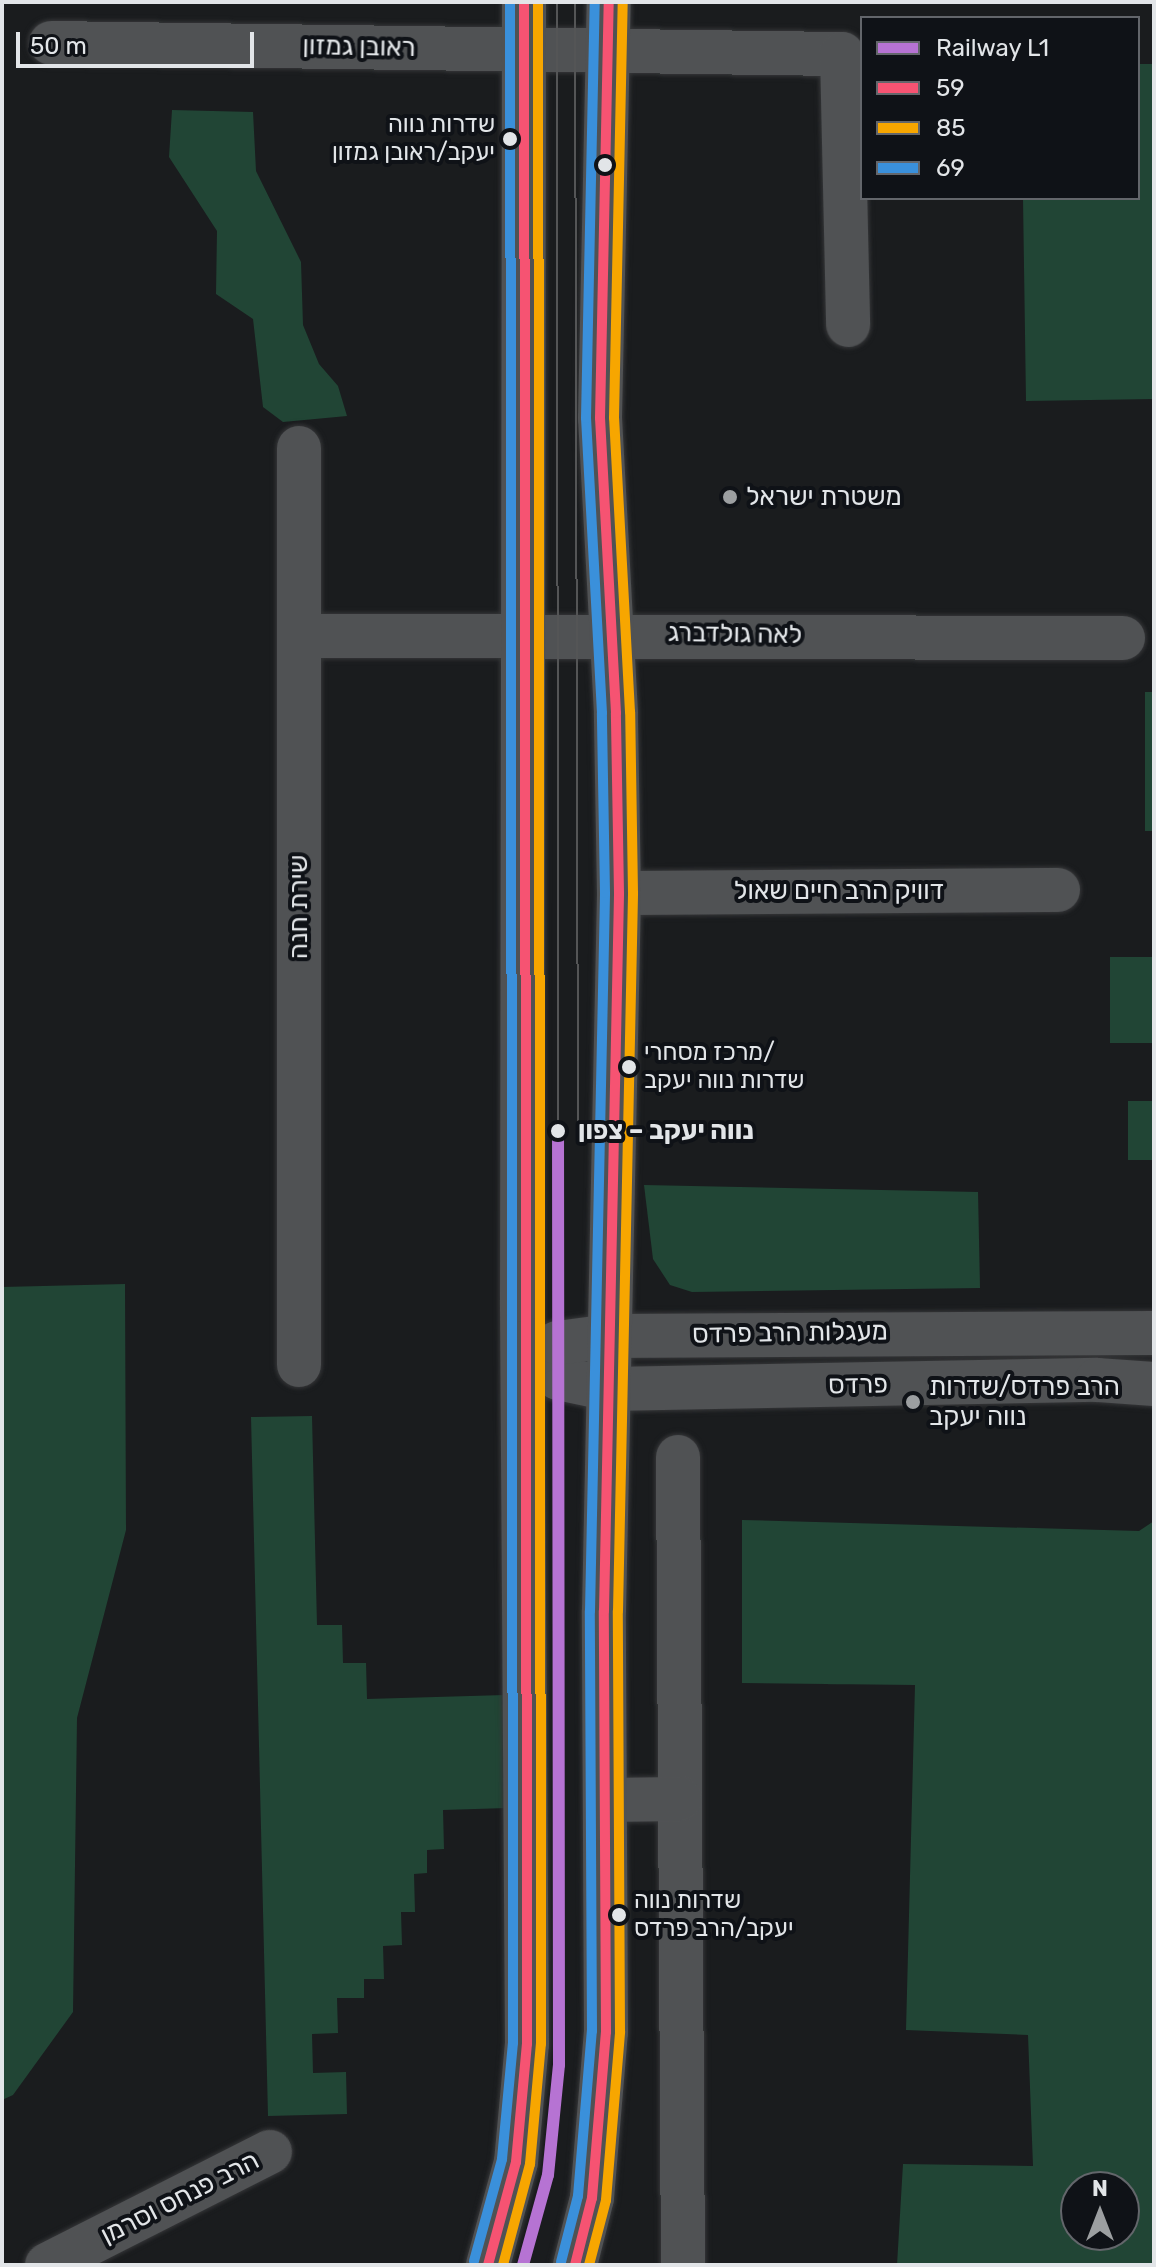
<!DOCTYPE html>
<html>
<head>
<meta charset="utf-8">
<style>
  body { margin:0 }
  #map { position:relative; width:1156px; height:2267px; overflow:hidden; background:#1a1c1e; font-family:Rubik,Heebo,sans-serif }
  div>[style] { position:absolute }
  .green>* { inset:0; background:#214535; transform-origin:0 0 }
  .roads { filter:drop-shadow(0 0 2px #353638) drop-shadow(0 0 2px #353638) }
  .minor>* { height:44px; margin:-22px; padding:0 22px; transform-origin:22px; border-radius:22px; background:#505254 }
  .tram>* { height:2px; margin:-1px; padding:0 1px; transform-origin:1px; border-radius:1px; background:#545556 }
  .bus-1>* { height:10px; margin:-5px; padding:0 5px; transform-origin:5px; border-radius:5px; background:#f65372 }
  .bus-2>* { height:10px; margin:-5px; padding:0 5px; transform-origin:5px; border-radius:5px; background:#f7a600 }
  .bus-3>* { height:10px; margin:-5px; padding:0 5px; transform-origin:5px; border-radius:5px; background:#3a90db }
  .rail-1>* { height:12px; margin:-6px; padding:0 6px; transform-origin:6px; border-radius:6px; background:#b673d3 }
  .dots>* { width:22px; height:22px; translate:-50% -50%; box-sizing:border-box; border:4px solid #0f1217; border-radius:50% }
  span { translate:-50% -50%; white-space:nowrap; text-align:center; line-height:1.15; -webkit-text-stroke:8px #0f1217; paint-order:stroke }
  .bus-label { font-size:24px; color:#e2e5e8 }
  .right { translate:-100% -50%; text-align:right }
  .left { translate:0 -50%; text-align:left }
  .street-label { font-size:26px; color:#e2e5e8 }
  .poi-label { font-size:26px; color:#e2e5e8 }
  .stop-label { font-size:26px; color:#e2e5e8; font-weight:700 }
  .frame { position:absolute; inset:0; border:4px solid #e2e5e8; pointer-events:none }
  .legend { position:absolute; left:860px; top:16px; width:280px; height:184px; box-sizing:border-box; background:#0f1217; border:2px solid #63666b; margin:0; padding:10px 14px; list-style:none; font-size:24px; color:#e2e5e8 }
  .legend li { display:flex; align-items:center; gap:16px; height:40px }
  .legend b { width:40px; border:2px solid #63666b }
  .north { position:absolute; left:1060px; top:2171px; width:80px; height:80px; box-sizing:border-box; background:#0f1217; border:2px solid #63666b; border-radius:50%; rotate:0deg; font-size:22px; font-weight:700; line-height:32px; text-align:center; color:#e2e5e8 }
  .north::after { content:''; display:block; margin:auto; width:28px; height:36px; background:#9c9fa1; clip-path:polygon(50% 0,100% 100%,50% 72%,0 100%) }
  .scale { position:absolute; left:16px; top:32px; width:238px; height:36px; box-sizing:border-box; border:4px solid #e2e5e8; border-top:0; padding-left:10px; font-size:24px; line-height:28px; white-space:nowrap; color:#e2e5e8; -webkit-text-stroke:6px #0f1217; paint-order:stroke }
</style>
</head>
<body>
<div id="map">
  <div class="green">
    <i style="clip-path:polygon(1138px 64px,1154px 64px,1154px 399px,1026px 401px,1023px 198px,1138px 198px)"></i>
    <i style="clip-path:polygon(172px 110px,253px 112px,256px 171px,301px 262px,303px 325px,319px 364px,338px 386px,347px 416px,283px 422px,263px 407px,253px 319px,216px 294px,217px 231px,169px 157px)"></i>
    <i style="left:1145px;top:692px;width:9px;height:139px"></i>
    <i style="left:1110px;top:957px;width:44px;height:86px"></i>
    <i style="left:1154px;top:1101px;width:59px;height:26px;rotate:90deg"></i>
    <i style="clip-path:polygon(644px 1185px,978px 1192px,980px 1288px,692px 1292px,670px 1285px,653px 1259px)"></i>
    <i style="clip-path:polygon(125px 1284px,126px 1530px,77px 1718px,73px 2012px,13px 2095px,2px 2100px,2px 1287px)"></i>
    <i style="clip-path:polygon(312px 1416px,317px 1625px,342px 1625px,343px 1663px,366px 1663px,367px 1699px,505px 1695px,507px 1808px,443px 1810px,444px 1849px,427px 1850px,427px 1873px,414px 1874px,415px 1912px,401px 1912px,402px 1945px,383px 1946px,384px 1979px,364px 1979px,364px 1998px,337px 1998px,338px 2033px,312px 2034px,313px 2073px,346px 2072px,347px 2114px,268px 2116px,251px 1417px)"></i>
    <i style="clip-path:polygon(evenodd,742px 1520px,1139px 1531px,1154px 1521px,1154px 2265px,897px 2265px,903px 2164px,1033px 2166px,1028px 2035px,906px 2030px,915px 1685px,742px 1683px,742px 1520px,1124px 2187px,1124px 2235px,1076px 2235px,1076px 2187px,1124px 2187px)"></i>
  </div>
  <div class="roads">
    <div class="minor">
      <i style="left:51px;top:43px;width:791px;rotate:0.8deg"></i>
      <i style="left:842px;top:54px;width:271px;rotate:88.7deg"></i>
      <i style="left:299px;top:636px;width:824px;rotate:0.14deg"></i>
      <i style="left:619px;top:893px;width:439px;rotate:-0.4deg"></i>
      <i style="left:523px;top:1359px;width:40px;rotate:28deg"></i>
      <i style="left:558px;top:1378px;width:53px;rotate:11.9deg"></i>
      <i style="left:610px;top:1389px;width:487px;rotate:-1.1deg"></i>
      <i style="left:1097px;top:1380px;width:57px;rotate:4deg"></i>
      <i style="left:523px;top:1359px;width:38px;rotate:-25deg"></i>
      <i style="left:558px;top:1343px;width:52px;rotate:-7.7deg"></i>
      <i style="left:610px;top:1336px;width:544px;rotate:-0.32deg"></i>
      <i style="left:299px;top:1365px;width:917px;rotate:-90deg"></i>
      <i style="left:678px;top:1457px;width:808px;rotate:89.65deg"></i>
      <i style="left:606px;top:1800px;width:74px;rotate:-0.8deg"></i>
      <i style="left:47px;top:2265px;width:250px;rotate:-26.9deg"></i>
      <i style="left:488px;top:2265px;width:107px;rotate:-74.8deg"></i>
      <i style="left:516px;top:2162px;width:119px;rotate:-84.7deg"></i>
      <i style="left:527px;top:2044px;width:744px;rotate:-90.39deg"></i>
      <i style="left:522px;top:1300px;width:1298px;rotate:-89.91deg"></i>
      <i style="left:575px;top:2265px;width:69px;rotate:-75.8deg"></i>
      <i style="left:592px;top:2198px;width:167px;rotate:-85.2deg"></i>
      <i style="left:606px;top:2032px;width:421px;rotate:-90.3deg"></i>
      <i style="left:604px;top:1611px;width:718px;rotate:-88.8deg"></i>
      <i style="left:619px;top:893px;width:180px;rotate:-91deg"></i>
      <i style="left:616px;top:713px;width:295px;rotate:-93.1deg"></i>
      <i style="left:600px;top:418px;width:416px;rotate:-88.8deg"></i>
    </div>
  </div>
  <div class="tram">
    <i style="left:557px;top:2px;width:1129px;rotate:89.95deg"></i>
    <i style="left:575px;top:2px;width:1131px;rotate:89.85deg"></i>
  </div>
  <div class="bus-1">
    <i style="left:488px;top:2265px;width:107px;rotate:-74.8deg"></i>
    <i style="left:516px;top:2162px;width:119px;rotate:-84.7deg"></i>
    <i style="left:527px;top:2044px;width:2042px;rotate:-90.08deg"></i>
    <i style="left:575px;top:2265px;width:69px;rotate:-75.8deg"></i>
    <i style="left:592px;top:2198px;width:167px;rotate:-85.2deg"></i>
    <i style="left:606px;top:2032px;width:421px;rotate:-90.3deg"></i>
    <i style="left:604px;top:1611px;width:718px;rotate:-88.8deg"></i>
    <i style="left:619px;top:893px;width:180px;rotate:-91deg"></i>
    <i style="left:616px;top:713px;width:295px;rotate:-93.1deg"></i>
    <i style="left:600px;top:418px;width:416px;rotate:-88.8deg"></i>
  </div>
  <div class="bus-2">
    <i style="left:503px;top:2265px;width:105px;rotate:-75deg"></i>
    <i style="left:530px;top:2164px;width:121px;rotate:-84.8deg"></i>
    <i style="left:541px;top:2044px;width:2042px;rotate:-90.08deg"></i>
    <i style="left:589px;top:2265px;width:67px;rotate:-75.3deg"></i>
    <i style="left:606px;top:2200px;width:169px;rotate:-85.2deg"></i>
    <i style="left:620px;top:2032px;width:421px;rotate:-90.3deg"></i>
    <i style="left:618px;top:1611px;width:718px;rotate:-88.8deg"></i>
    <i style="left:633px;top:893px;width:181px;rotate:-90.9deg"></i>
    <i style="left:630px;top:712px;width:294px;rotate:-93.1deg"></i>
    <i style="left:614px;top:418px;width:416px;rotate:-88.8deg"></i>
  </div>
  <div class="bus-3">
    <i style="left:474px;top:2261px;width:106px;rotate:-74.6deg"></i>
    <i style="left:502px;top:2159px;width:117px;rotate:-84.6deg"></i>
    <i style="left:513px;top:2043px;width:2041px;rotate:-90.08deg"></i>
    <i style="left:561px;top:2262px;width:68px;rotate:-75.6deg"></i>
    <i style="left:578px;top:2196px;width:166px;rotate:-85.2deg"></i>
    <i style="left:592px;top:2031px;width:420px;rotate:-90.3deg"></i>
    <i style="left:590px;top:1611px;width:718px;rotate:-88.8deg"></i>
    <i style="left:605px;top:893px;width:180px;rotate:-91deg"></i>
    <i style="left:602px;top:713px;width:295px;rotate:-93.1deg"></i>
    <i style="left:586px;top:418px;width:416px;rotate:-88.8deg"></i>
  </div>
  <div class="rail-1">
    <i style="left:523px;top:2265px;width:93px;rotate:-74.5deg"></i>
    <i style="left:548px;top:2175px;width:111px;rotate:-84.3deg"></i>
    <i style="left:559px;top:2065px;width:934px;rotate:-90.06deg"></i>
  </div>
  <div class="dots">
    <i style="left:510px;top:139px;background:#e2e5e8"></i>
    <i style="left:605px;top:165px;background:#e2e5e8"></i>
    <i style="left:730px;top:497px;background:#9c9fa1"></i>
    <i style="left:629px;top:1067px;background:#e2e5e8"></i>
    <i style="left:558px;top:1131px;background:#e2e5e8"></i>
    <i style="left:913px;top:1402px;background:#9c9fa1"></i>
    <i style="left:619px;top:1915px;background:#e2e5e8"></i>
  </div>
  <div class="bus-label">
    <span class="right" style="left:495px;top:139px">שדרות נווה<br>יעקב/ראובן גמזון</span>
    <span class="left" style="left:644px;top:1067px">מרכז מסחרי/<br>שדרות נווה יעקב</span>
    <span class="left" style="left:634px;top:1915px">שדרות נווה<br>יעקב/הרב פרדס</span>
  </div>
  <div class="street-label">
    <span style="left:359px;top:47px;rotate:1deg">ראובן גמזון</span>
    <span style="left:735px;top:634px;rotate:1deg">לאה גולדברג</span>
    <span style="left:839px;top:891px">דוויק הרב חיים שאול</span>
    <span style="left:299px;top:907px;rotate:-90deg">שירת חנה</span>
    <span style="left:790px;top:1333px;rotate:-1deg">מעגלות הרב פרדס</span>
    <span style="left:858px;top:1385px;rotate:-1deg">פרדס</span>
    <span style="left:180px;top:2198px;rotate:-27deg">הרב פנחס וסרמן</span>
  </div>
  <div class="poi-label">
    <span class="left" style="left:746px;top:497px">משטרת ישראל</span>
    <span class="left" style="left:929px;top:1402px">הרב פרדס/שדרות<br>נווה יעקב</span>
  </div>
  <div class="stop-label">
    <span class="left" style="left:578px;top:1131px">נווה יעקב – צפון</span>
  </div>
  <div class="frame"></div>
  <ul class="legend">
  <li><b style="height:10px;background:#b673d3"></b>Railway L1</li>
  <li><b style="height:10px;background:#f65372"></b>59</li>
  <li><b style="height:10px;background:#f7a600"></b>85</li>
  <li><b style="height:10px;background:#3a90db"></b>69</li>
  </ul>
  <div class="north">N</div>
  <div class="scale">50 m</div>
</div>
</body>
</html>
